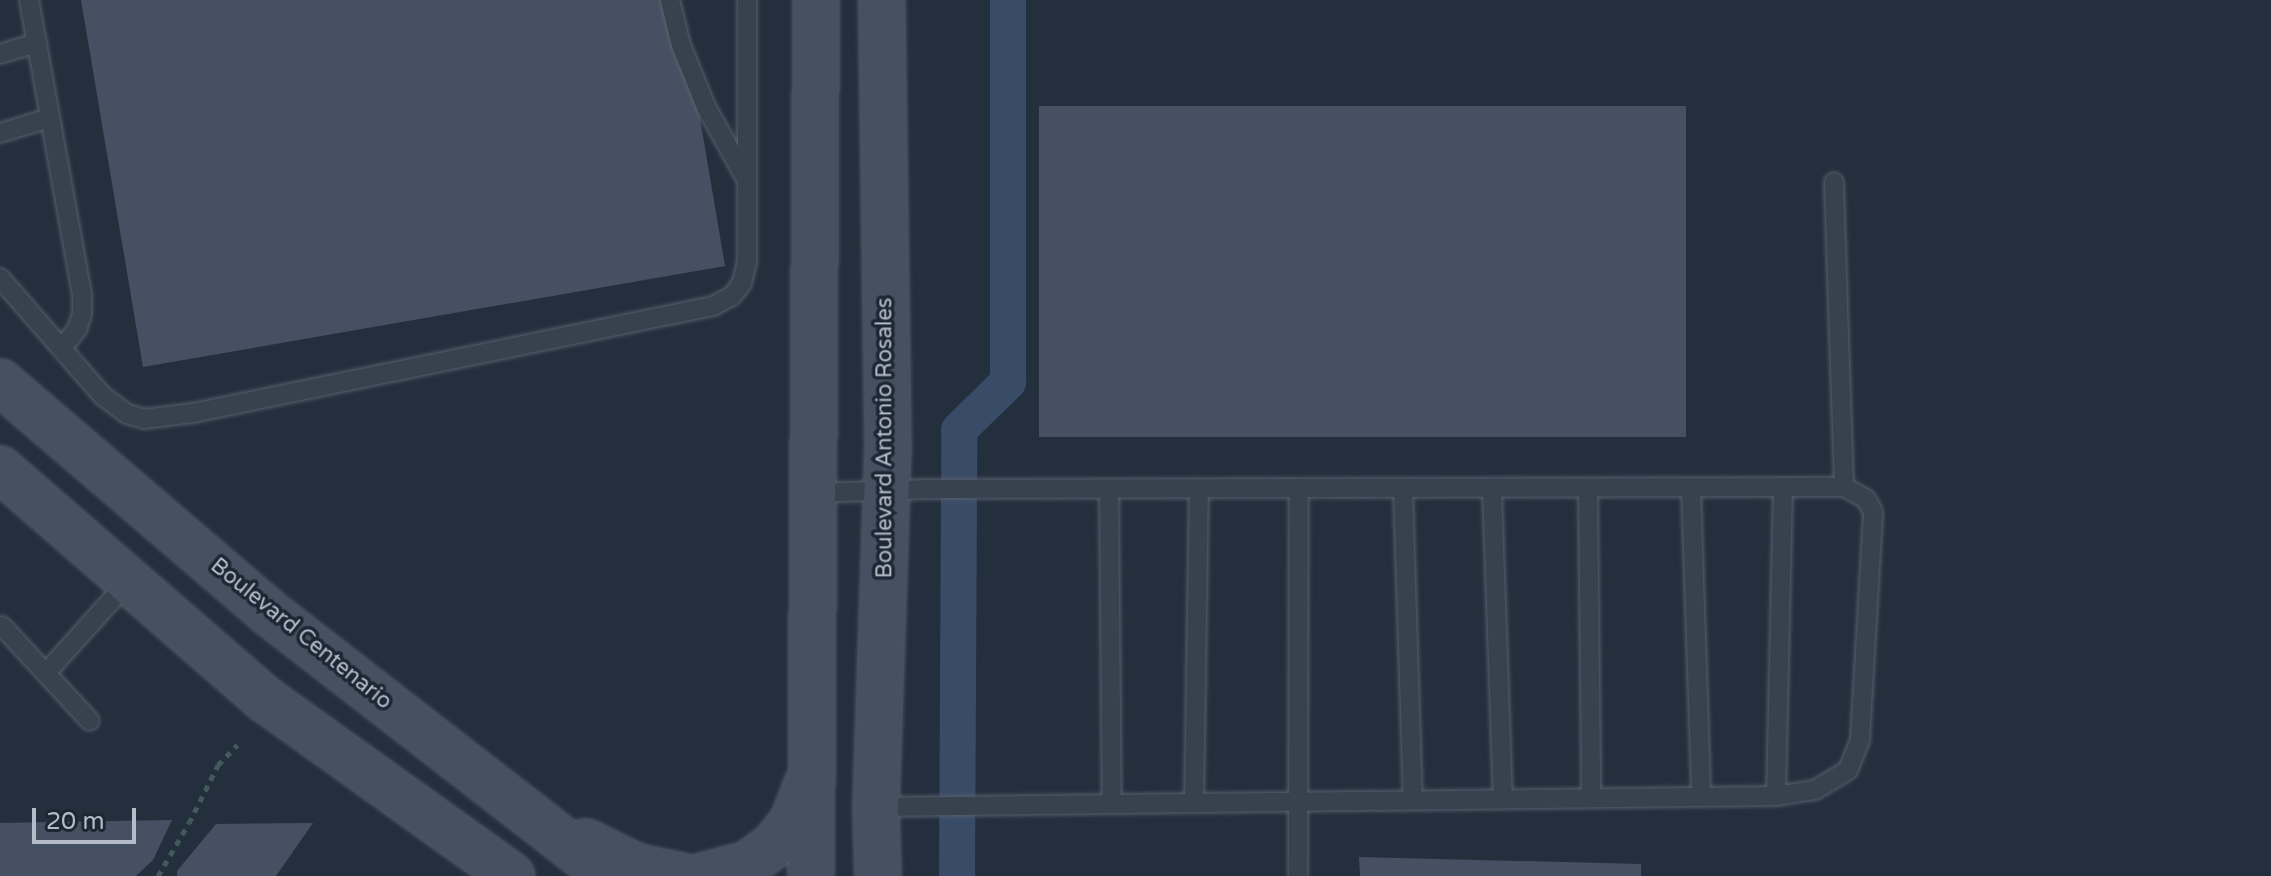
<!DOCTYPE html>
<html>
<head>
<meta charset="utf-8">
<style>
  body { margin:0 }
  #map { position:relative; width:2271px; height:876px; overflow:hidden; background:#242f3e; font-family:"Varela Round",sans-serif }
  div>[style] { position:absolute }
  .canal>* { height:36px; margin:-18px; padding:0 18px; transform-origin:18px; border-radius:18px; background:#394c67 }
  .building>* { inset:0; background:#455162; transform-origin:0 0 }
  .path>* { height:5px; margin-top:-2.5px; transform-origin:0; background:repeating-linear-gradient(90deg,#44595c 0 6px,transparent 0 12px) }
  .roads { filter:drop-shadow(0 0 2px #565f6c) drop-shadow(0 0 2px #565f6c) }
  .service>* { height:18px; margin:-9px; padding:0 9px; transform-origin:9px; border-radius:9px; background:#38414e }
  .secondary>* { height:44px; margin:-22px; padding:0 22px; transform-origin:22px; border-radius:22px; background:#465061 }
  span { translate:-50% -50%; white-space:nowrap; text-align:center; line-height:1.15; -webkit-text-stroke:7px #1d2633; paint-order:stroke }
  .street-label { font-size:22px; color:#b4bcc9 }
  .scale { position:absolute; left:32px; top:808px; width:104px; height:36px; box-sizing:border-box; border:4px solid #b4bcc9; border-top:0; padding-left:10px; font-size:24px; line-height:28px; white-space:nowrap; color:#b4bcc9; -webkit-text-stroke:6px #1d2633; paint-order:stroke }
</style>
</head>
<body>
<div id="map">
  <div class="canal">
    <i style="left:957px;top:876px;width:446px;rotate:-89.7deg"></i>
    <i style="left:959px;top:430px;width:69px;rotate:-44.4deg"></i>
    <i style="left:1008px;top:382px;width:382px;rotate:-90deg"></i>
  </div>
  <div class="building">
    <i style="clip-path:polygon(81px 0,680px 0,725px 266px,143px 367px)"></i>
    <i style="left:1039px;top:106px;width:647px;height:331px"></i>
    <i style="clip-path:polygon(172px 820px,153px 860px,136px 876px,0 876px,0 823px)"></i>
    <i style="clip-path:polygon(313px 823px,276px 876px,177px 876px,177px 871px,216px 824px)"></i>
    <i style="clip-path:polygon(1359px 857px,1641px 864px,1641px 876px,1360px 876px)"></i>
  </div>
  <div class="path">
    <i style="left:158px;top:876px;width:61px;rotate:-59.7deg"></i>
    <i style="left:189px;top:823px;width:65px;rotate:-63.4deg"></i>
    <i style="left:218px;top:765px;width:28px;rotate:-46deg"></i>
  </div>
  <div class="roads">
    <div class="service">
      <i style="left:29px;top:0;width:299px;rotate:79.8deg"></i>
      <i style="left:82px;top:294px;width:20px;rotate:90deg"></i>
      <i style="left:82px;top:314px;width:16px;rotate:108deg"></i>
      <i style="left:77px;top:329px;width:24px;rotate:128deg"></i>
      <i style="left:670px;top:0;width:46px;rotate:76.3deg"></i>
      <i style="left:681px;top:45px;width:67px;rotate:68deg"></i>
      <i style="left:706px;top:107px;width:80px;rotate:60.9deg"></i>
      <i style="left:0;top:54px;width:39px;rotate:-17deg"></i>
      <i style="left:0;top:133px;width:51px;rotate:-17deg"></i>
      <i style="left:0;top:278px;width:157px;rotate:48.9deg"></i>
      <i style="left:103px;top:396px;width:30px;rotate:37deg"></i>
      <i style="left:127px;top:414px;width:18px;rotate:16deg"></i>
      <i style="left:144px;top:419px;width:49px;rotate:-7deg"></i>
      <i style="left:193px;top:413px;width:531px;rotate:-11.63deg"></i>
      <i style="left:713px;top:306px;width:21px;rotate:-28deg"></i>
      <i style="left:732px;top:296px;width:16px;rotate:-52deg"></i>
      <i style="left:742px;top:283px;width:23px;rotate:-77deg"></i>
      <i style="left:747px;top:261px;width:261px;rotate:-90deg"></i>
      <i style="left:1403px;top:488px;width:311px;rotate:88.2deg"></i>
      <i style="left:1492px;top:488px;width:309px;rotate:88deg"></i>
      <i style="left:1588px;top:488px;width:308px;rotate:89.4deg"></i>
      <i style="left:1691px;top:488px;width:306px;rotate:88.1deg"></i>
      <i style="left:1109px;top:489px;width:315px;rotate:89.5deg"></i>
      <i style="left:815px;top:493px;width:113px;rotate:-2deg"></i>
      <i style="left:928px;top:489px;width:916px;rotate:-0.13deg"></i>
      <i style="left:1844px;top:487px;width:305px;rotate:-91.9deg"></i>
      <i style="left:2px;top:626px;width:129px;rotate:47.2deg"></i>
      <i style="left:46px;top:673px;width:121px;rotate:-48deg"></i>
      <i style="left:1776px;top:796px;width:309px;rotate:-88.7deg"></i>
      <i style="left:1194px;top:803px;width:314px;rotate:-89.1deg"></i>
      <i style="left:876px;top:807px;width:900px;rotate:-0.7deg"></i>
      <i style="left:1776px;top:796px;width:39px;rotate:-9deg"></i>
      <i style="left:1815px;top:790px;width:39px;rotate:-31deg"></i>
      <i style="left:1848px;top:770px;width:32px;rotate:-68deg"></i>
      <i style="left:1860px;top:740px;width:228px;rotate:-86.7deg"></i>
      <i style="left:1873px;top:512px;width:15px;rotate:-118deg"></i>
      <i style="left:1866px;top:499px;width:25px;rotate:-151deg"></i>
      <i style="left:1298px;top:876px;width:388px;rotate:-89.9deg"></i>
    </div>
    <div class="secondary">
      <i style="left:0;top:382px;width:352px;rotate:40.6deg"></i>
      <i style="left:267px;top:611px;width:433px;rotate:37.8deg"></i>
      <i style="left:0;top:469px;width:352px;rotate:41deg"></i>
      <i style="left:266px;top:700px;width:302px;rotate:35.6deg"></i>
      <i style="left:586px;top:842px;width:57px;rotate:26.1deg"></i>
      <i style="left:637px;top:867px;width:45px;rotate:11.6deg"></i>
      <i style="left:703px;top:876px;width:47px;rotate:-14.9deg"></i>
      <i style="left:748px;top:864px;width:31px;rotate:-36deg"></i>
      <i style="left:773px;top:846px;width:32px;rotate:-51deg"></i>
      <i style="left:793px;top:821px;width:39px;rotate:-69deg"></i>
      <i style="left:811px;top:876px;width:876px;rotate:-89.67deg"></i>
      <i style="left:878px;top:876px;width:69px;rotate:-91.7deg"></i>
      <i style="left:876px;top:807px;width:357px;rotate:-88.1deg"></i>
      <i style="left:888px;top:450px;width:450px;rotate:-90.8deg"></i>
    </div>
  </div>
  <div class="street-label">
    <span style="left:885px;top:438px;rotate:-90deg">Boulevard Antonio Rosales</span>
    <span style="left:301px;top:634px;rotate:39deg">Boulevard Centenario</span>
  </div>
  <div class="scale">20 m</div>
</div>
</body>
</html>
